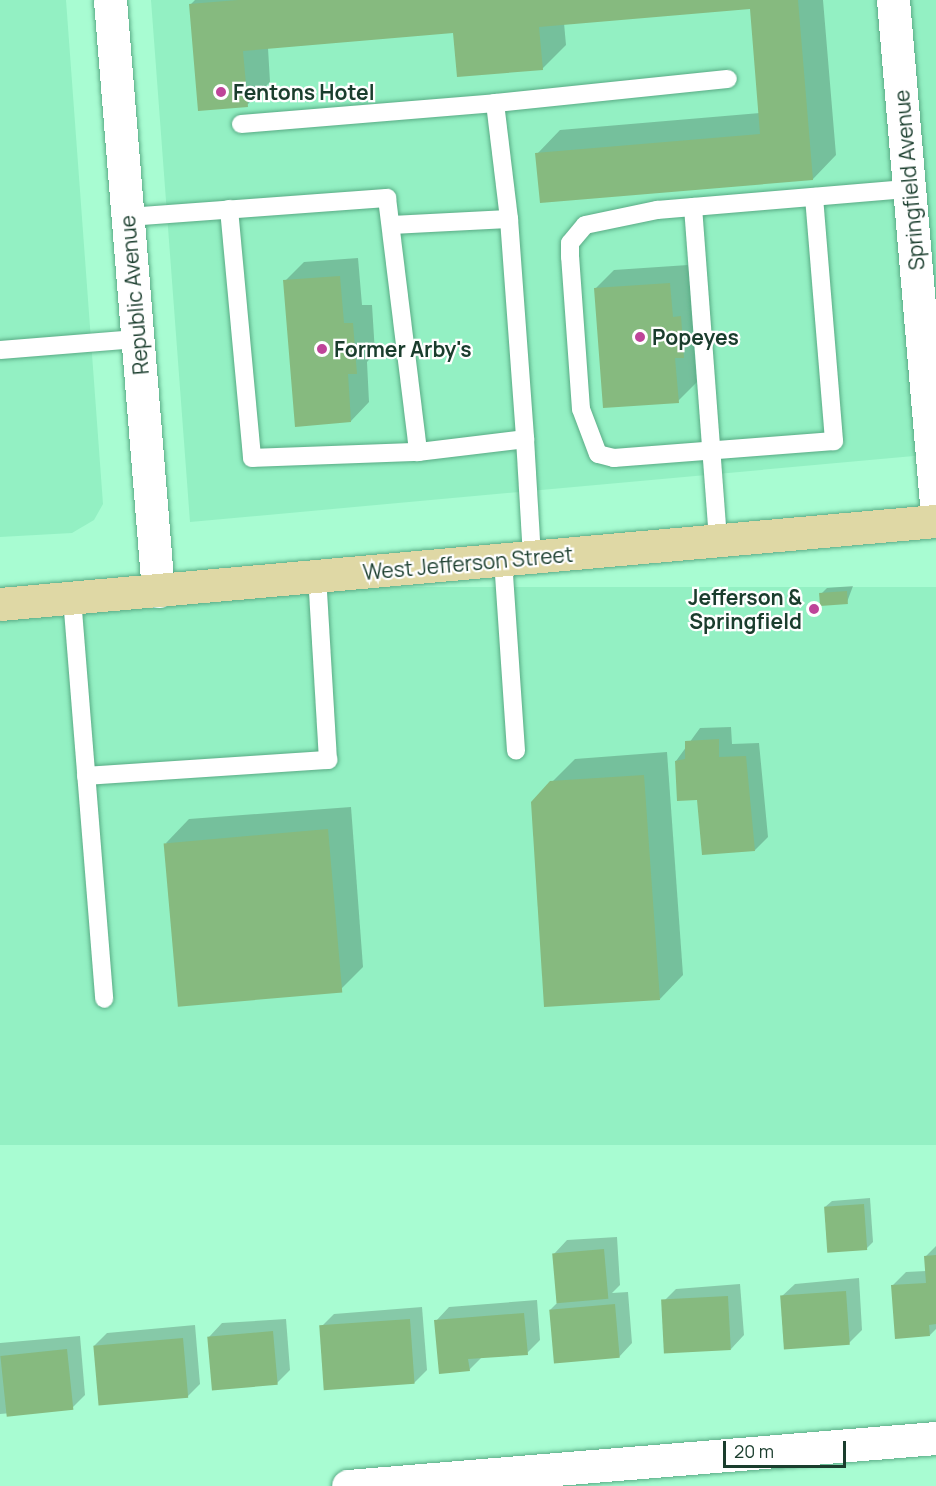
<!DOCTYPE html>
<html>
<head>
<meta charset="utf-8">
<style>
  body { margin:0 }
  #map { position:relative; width:936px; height:1486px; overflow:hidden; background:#a8fcd2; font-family:Manrope,sans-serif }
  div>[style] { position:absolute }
  .built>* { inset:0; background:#93f0c3; transform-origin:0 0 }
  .shadow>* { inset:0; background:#0003 }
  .building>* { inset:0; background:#86ba7f; transform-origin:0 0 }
  .roads { filter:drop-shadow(0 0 2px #59ab85) drop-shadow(0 0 2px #59ab85) }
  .service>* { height:18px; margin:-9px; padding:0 9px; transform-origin:9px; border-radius:9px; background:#fff }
  .minor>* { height:33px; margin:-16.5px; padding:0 16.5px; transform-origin:16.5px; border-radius:16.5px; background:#fff }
  .tertiary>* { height:33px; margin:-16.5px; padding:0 16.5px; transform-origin:16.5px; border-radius:16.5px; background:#fff }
  .primary>* { height:33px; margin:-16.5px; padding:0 16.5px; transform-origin:16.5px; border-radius:16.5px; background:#dfd8a5 }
  .dots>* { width:16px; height:16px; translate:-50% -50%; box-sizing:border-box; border:3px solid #fff; border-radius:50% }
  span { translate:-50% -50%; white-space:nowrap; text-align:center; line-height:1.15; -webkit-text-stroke:4.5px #fff; paint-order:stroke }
  .poi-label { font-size:21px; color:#1a3d2d; font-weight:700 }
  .left { translate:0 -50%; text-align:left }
  .right { translate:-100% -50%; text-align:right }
  .street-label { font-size:21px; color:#1a3d2d }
  .scale { position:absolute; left:723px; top:1441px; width:123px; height:27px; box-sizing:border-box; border:3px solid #1a3d2d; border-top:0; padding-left:8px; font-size:18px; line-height:21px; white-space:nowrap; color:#1a3d2d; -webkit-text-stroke:4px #fff; paint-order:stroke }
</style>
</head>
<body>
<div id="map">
  <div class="built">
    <i style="clip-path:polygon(0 0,66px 0,103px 504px,94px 520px,72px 533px,0 537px)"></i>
    <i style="clip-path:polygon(151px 0,936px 0,936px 454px,190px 522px)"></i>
    <i style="left:936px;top:587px;width:558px;height:939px;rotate:90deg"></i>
  </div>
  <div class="shadow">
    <i style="clip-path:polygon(195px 0,823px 0,836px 155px,813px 179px,537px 154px,560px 130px,760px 113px,751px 7px,564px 23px,566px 45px,542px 69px,455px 32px,268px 48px,270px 82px,247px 105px,190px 5px)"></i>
    <i style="clip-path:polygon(358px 258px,362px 305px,372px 305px,375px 353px,367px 362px,369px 402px,351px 421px,285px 281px,304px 262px)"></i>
    <i style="clip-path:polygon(688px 265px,702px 338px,694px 346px,697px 382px,678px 401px,595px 289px,614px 270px)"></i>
    <i style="clip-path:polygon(853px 586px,847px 602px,820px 595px,827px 588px)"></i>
    <i style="clip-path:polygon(731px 727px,732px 744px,759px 743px,768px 837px,755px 850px,698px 798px,676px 761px,700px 728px)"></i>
    <i style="clip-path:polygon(667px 752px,683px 975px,660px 999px,551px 783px,575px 759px)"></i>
    <i style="clip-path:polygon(351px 807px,363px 967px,340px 990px,166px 843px,189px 819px)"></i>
    <i style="clip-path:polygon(870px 1198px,873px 1242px,866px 1249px,825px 1207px,832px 1201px)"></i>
    <i style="clip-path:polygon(617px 1237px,620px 1285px,612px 1293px,628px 1292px,632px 1343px,619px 1357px,550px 1310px,557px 1303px,554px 1254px,567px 1240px)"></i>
    <i style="clip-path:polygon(936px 1246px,936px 1329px,930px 1335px,892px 1286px,906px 1272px,926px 1271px,925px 1257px)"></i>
    <i style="clip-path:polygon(859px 1278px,862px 1330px,849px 1343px,781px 1297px,795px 1284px)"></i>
    <i style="clip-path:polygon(740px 1284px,744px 1335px,731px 1349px,663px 1302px,676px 1289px)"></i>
    <i style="clip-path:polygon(537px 1300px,540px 1340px,527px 1353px,482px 1357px,469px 1370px,436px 1321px,449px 1307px)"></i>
    <i style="clip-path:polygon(422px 1307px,427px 1370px,414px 1383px,321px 1327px,334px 1314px)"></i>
    <i style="clip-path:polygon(286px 1319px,290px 1370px,277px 1383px,209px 1337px,222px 1323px)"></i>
    <i style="clip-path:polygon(195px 1325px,200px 1384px,187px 1397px,94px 1346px,107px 1333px)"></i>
    <i style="clip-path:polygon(80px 1336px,85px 1395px,72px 1408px,0 1414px,0 1343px)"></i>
  </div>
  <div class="building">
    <i style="clip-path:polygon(238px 0,798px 0,813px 180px,540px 203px,535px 153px,760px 134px,750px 9px,539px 27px,543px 70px,457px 77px,453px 33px,243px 51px,248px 107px,198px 111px,189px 4px)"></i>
    <i style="clip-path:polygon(340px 276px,344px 323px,353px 323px,357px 374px,348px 374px,351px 422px,295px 427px,283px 280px)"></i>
    <i style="clip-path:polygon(670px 283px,673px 317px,681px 316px,684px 358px,675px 358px,679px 403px,603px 408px,594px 288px)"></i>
    <i style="left:847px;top:591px;width:13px;height:28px;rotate:86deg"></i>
    <i style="clip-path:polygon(719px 739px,719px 757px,746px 756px,755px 851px,702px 855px,697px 800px,677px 801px,675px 761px,685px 759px,685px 741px)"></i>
    <i style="clip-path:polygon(644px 775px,660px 1000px,544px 1007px,531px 802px,550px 781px)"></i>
    <i style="left:328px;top:829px;width:164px;height:165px;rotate:85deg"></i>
    <i style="left:864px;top:1204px;width:46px;height:40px;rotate:86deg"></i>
    <i style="left:604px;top:1249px;width:50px;height:52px;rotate:85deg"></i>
    <i style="clip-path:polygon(936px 1255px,936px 1324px,929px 1325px,930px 1336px,895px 1339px,891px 1285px,926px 1283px,924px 1256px)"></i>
    <i style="left:846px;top:1291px;width:54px;height:66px;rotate:86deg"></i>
    <i style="left:728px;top:1296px;width:54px;height:67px;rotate:87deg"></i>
    <i style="left:615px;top:1304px;width:54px;height:66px;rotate:85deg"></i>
    <i style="clip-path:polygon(524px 1313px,528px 1355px,468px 1359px,470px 1371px,439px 1374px,434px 1320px)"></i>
    <i style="left:410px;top:1319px;width:65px;height:91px;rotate:86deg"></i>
    <i style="left:273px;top:1331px;width:54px;height:66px;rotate:85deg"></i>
    <i style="left:183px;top:1338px;width:60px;height:90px;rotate:85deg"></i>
    <i style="left:67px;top:1349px;width:61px;height:67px;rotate:84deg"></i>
  </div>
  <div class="roads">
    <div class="service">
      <i style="left:495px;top:103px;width:234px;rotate:-5.9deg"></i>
      <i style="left:241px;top:124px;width:255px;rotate:-4.7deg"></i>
      <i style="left:495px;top:103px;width:117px;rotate:83.1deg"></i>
      <i style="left:814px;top:197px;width:245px;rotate:85.3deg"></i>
      <i style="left:834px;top:441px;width:221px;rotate:175.6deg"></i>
      <i style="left:614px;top:458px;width:16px;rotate:-166deg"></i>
      <i style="left:598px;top:454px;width:48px;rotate:-110.7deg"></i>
      <i style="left:581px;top:409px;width:152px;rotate:-94.1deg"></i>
      <i style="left:570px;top:257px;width:14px;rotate:-90deg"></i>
      <i style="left:570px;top:243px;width:23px;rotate:-50deg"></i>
      <i style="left:585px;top:225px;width:74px;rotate:-11.8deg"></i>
      <i style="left:657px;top:210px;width:253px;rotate:-4.8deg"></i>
      <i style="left:693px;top:207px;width:334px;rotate:85.7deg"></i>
      <i style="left:229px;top:209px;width:250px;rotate:84.7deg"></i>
      <i style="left:252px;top:458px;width:166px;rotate:-2.1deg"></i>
      <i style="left:127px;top:217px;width:261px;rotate:-4.2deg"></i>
      <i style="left:387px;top:198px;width:256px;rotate:83deg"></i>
      <i style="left:418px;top:452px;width:108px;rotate:-6.9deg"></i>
      <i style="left:525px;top:439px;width:118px;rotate:86.6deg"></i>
      <i style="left:391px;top:225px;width:118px;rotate:-2.9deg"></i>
      <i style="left:509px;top:219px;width:221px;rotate:85.8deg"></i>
      <i style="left:0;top:350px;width:137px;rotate:-4.6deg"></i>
      <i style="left:503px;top:560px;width:191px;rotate:86.1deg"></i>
      <i style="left:72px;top:598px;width:402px;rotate:85.4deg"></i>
      <i style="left:86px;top:776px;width:243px;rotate:-3.8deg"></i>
      <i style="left:328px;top:760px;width:184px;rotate:-93.4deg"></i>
    </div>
    <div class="minor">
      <i style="left:110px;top:0;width:593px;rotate:85.36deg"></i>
      <i style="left:348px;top:1486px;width:590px;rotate:-4.67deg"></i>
    </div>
    <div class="tertiary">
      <i style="left:893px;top:0;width:506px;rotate:85.12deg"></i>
    </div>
    <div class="primary">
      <i style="left:0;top:604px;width:940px;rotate:-5.07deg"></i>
    </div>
  </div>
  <div class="dots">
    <i style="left:221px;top:92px;background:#be4599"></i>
    <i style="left:640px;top:337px;background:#be4599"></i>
    <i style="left:322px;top:349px;background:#be4599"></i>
    <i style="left:814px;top:609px;background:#be4599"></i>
  </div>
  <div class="poi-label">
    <span class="left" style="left:233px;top:92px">Fentons Hotel</span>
    <span class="left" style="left:652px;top:337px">Popeyes</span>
    <span class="left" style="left:334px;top:349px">Former Arby's</span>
    <span class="right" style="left:802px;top:609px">Jefferson &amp;<br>Springfield</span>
  </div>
  <div class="street-label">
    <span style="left:909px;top:180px;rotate:-95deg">Springfield Avenue</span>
    <span style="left:134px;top:295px;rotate:-95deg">Republic Avenue</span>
    <span style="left:468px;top:563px;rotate:-5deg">West Jefferson Street</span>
  </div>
  <div class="scale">20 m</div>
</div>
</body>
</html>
